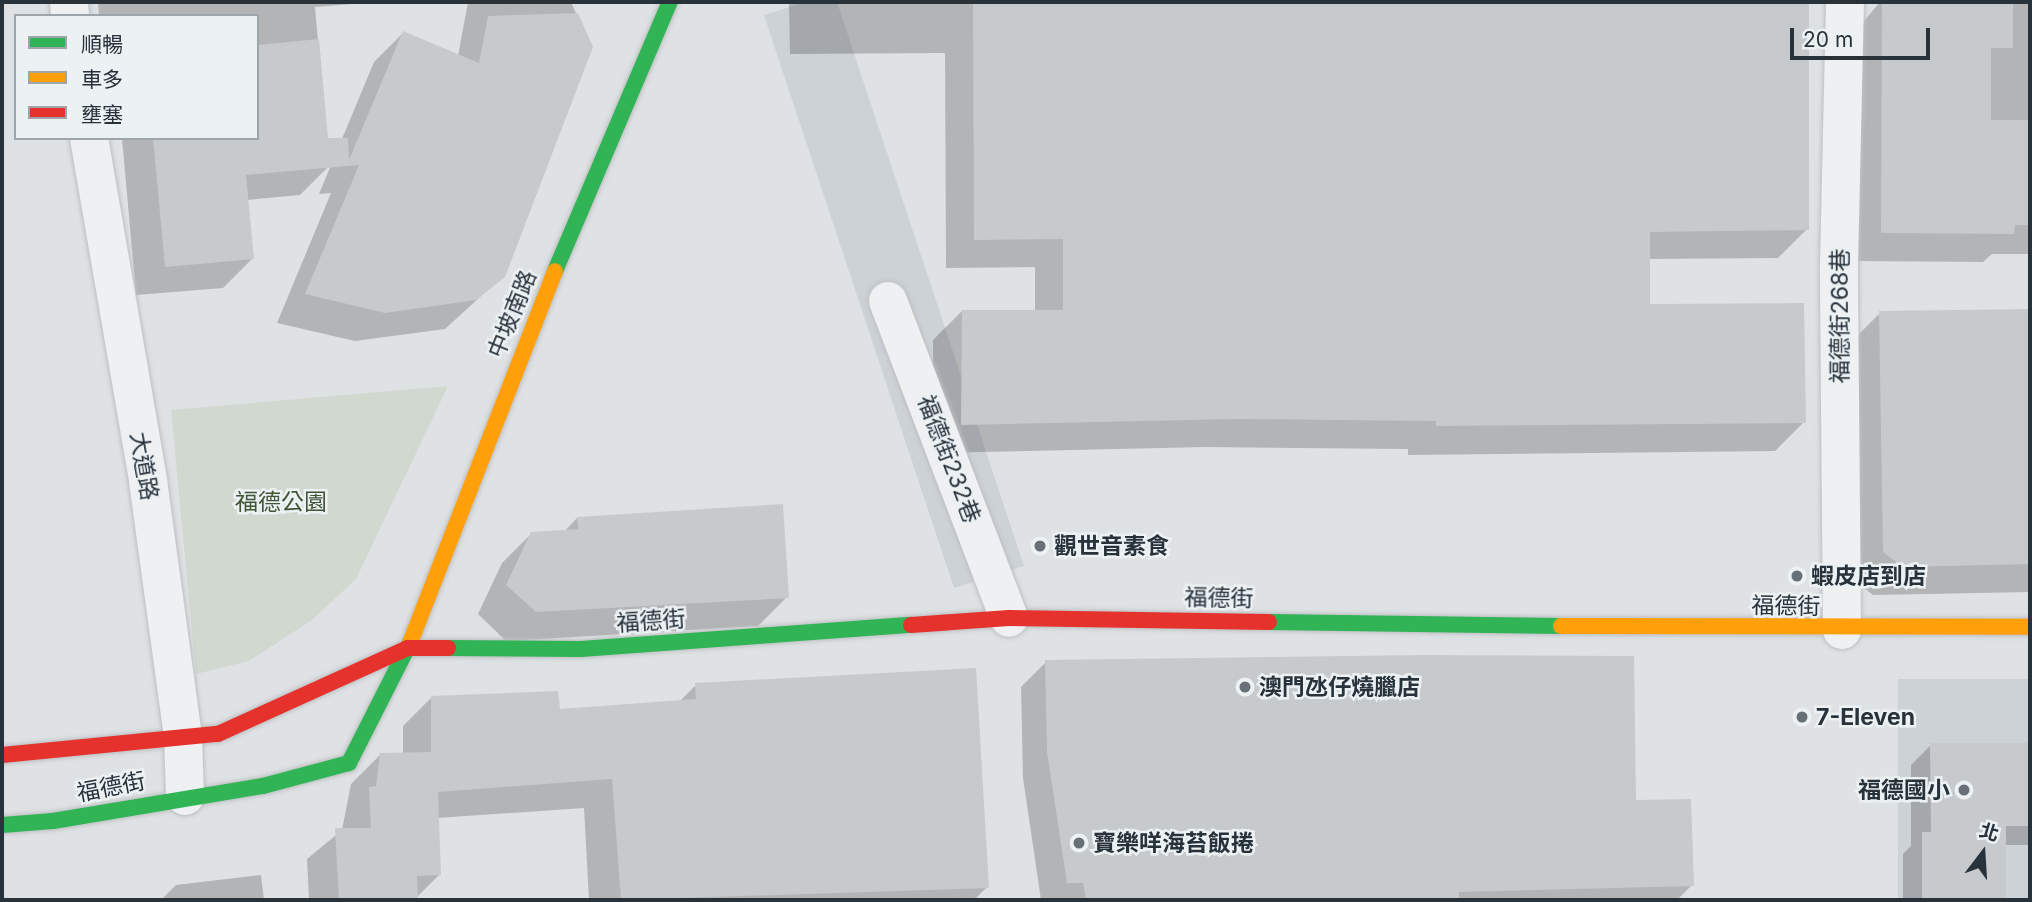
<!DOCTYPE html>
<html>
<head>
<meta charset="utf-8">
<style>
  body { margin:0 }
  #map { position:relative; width:2032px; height:902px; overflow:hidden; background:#dfe2e4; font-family:Inter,"Noto Sans TC",sans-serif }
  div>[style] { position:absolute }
  .built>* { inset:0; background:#cdd2d7; transform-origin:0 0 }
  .green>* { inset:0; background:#d1d8cf }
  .shadow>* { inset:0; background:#0003 }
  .building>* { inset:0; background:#c7cacc }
  .roads { filter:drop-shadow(0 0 2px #bdc0c2) drop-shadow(0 0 2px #bdc0c2) }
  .street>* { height:38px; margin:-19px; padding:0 19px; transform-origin:19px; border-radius:19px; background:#eef0f1 }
  .fast>* { height:16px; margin:-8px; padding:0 8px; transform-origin:8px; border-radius:8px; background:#30b455 }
  .slow>* { height:16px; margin:-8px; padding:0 8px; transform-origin:8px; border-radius:8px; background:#ff9f0a }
  .jam>* { height:16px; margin:-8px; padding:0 8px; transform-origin:8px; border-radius:8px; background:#e5322d }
  .dots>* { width:19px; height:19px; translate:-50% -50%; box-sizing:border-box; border:4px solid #ecf1f4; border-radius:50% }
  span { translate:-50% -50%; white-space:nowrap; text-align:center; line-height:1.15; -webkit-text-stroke:5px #ecf1f4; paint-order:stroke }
  .street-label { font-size:23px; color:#27323b }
  .park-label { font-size:23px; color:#415636 }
  .poi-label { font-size:23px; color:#27323b; font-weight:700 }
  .left { translate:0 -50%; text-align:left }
  .right { translate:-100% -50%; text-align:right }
  .frame { position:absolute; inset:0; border:4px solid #27323b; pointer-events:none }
  .legend { position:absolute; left:14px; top:14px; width:245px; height:126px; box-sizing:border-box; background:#ecf1f4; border:2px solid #9da5aa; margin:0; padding:9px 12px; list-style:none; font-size:21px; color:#27323b }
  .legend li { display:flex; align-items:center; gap:14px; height:35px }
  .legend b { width:35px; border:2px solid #9da5aa }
  .north { position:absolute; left:1948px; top:818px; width:70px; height:70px; -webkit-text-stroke:5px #ecf1f4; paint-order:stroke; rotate:17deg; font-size:19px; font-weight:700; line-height:28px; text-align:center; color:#27323b }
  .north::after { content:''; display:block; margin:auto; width:24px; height:32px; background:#27323b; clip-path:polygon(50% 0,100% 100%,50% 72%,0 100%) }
  .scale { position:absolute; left:1790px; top:28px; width:140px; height:32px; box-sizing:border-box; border:4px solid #27323b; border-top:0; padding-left:9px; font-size:21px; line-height:24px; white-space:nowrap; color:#27323b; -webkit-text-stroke:5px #ecf1f4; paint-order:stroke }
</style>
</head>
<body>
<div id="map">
  <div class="built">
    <i style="clip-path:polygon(805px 2px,837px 2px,1024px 566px,954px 588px,764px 15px)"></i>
    <i style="left:1898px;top:679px;width:132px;height:221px"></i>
  </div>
  <div class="green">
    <i style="clip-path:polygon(448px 386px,356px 579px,312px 620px,249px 661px,196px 674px,171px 410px)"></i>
  </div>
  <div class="shadow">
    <i style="clip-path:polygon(98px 2px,379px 2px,315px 7px,329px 166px,300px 195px,247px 200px,252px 259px,223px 288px,136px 295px,122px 138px,257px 138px,257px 16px,99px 16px)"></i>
    <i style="clip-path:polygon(468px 2px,571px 2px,591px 47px,503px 276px,445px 329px,355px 341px,277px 323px,331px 193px,319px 194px,374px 62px,403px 33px,458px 56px)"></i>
    <i style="clip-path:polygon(789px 2px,1807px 2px,1807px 229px,1778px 258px,1648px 259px,1648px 306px,1804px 422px,1775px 451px,1408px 455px,1408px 449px,1206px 447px,933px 453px,933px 340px,962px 311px,1035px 312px,1035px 267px,946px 268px,945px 53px,790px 54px)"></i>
    <i style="clip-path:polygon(1880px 2px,2030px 2px,2030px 254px,1992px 254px,1983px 262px,1853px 261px,1854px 33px)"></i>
    <i style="clip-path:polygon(2030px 310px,2030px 592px,1873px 595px,1855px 581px,1851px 342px,1880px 313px)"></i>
    <i style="clip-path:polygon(577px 518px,787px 597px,758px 626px,506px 641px,478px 614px,502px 563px,532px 533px,564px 532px)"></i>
    <i style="clip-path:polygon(1046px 662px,1634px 802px,1692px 885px,1677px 900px,1041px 900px,1023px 778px,1021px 687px)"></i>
    <i style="clip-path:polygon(696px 685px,987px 887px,974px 900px,589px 900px,584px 808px,437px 818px,440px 874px,414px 900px,309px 900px,307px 859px,342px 830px,351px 784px,380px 755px,403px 755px,403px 726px,432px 697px,559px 711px,679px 702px)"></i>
    <i style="clip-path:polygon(1931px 745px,2030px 745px,2030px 845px,2004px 845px,2004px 900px,1903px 900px,1903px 854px,1911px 846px,1911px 765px)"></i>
    <i style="clip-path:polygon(261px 875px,264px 900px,161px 900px,176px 885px)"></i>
  </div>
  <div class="building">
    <i style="clip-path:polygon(973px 2px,1809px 2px,1809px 230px,1650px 232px,1650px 304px,1804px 303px,1806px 423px,1436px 426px,1436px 421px,1236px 419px,961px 425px,962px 310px,1063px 310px,1063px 239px,974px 240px)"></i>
    <i style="clip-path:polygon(2013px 2px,2013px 48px,1991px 48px,1991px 120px,2030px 120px,2030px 225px,2015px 225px,2014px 234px,1881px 233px,1882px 3px)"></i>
    <i style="clip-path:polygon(578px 13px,593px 47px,505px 277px,476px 300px,385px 313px,305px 294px,359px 165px,246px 175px,254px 259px,165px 267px,153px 138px,257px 138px,257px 45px,319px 39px,328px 138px,348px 138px,349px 160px,403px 31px,479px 63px,488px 16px)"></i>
    <i style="clip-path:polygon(2030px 309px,2030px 564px,1903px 567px,1883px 552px,1879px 311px)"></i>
    <i style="clip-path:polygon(783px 504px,789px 598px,536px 612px,506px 585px,531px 532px,578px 529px,577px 517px)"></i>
    <i style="clip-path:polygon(1425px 655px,1634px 656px,1636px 800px,1691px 799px,1694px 886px,1459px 892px,1459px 900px,1086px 900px,1083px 883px,1067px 883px,1047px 752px,1045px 660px)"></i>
    <i style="clip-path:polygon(976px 668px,989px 888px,621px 900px,612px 779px,438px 792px,441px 875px,417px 876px,418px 900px,339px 900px,335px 828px,371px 828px,369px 787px,376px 786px,380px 753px,431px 752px,431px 696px,558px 691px,560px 709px,696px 699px,695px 683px)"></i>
    <i style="clip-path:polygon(1930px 743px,2030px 743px,2030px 826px,2006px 826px,2006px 900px,1922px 900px,1922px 832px,1931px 832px)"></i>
  </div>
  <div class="roads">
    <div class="street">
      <i style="left:69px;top:2px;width:14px;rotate:86deg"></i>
      <i style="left:89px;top:138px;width:348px;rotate:80.2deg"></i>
      <i style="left:148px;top:481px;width:259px;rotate:82.2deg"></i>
      <i style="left:183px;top:738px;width:58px;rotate:88deg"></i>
      <i style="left:888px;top:301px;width:339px;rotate:69.1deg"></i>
      <i style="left:1842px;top:630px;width:365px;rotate:-90.5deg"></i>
      <i style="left:1839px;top:265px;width:263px;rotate:-88.7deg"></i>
    </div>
    <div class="fast">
      <i style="left:555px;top:271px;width:293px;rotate:-66.9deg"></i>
      <i style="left:1269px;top:622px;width:292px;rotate:0.8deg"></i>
      <i style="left:448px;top:648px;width:133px;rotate:0.4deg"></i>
      <i style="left:581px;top:649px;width:331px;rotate:-4.2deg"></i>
      <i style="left:2px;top:825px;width:51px;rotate:-4.5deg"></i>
      <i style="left:53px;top:821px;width:213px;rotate:-9.5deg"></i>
      <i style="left:263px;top:786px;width:89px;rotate:-15deg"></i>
      <i style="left:349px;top:763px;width:135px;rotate:-63.1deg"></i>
    </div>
    <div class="slow">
      <i style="left:1561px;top:626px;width:469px;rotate:0.1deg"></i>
      <i style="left:410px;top:643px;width:399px;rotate:-68.7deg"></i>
    </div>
    <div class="jam">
      <i style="left:911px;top:625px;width:98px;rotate:-4.1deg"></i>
      <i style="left:1009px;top:618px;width:260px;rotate:0.9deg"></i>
      <i style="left:2px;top:755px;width:217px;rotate:-5.6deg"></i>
      <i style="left:218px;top:734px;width:209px;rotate:-24.4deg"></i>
      <i style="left:408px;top:648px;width:40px"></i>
    </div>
  </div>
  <div class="dots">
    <i style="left:1040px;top:546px;background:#677076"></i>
    <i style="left:1797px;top:576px;background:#677076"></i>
    <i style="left:1245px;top:687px;background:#677076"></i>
    <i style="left:1802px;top:717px;background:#677076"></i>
    <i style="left:1964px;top:790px;background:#677076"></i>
    <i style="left:1079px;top:843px;background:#677076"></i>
  </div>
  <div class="street-label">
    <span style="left:512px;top:314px;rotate:-68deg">中坡南路</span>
    <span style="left:1840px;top:316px;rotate:-90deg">福德街268巷</span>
    <span style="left:949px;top:459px;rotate:69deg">福德街232巷</span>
    <span style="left:144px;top:466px;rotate:80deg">大道路</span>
    <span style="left:1219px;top:598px;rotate:1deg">福德街</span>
    <span style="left:1786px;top:606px;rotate:1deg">福德街</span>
    <span style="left:651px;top:621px;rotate:-4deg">福德街</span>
    <span style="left:111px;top:787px;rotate:-11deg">福德街</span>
  </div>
  <div class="park-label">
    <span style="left:281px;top:502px">福德公園</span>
  </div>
  <div class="poi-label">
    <span class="left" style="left:1054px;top:546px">觀世音素食</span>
    <span class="left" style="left:1811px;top:576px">蝦皮店到店</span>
    <span class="left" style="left:1259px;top:687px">澳門氹仔燒臘店</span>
    <span class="left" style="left:1816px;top:717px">7-Eleven</span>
    <span class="right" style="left:1950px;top:790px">福德國小</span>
    <span class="left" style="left:1093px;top:843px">寶樂咩海苔飯捲</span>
  </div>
  <div class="frame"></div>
  <ul class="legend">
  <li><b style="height:9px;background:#30b455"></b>順暢</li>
  <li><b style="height:9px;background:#ff9f0a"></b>車多</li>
  <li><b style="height:9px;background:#e5322d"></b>壅塞</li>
  </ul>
  <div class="north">北</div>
  <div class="scale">20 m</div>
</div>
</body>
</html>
